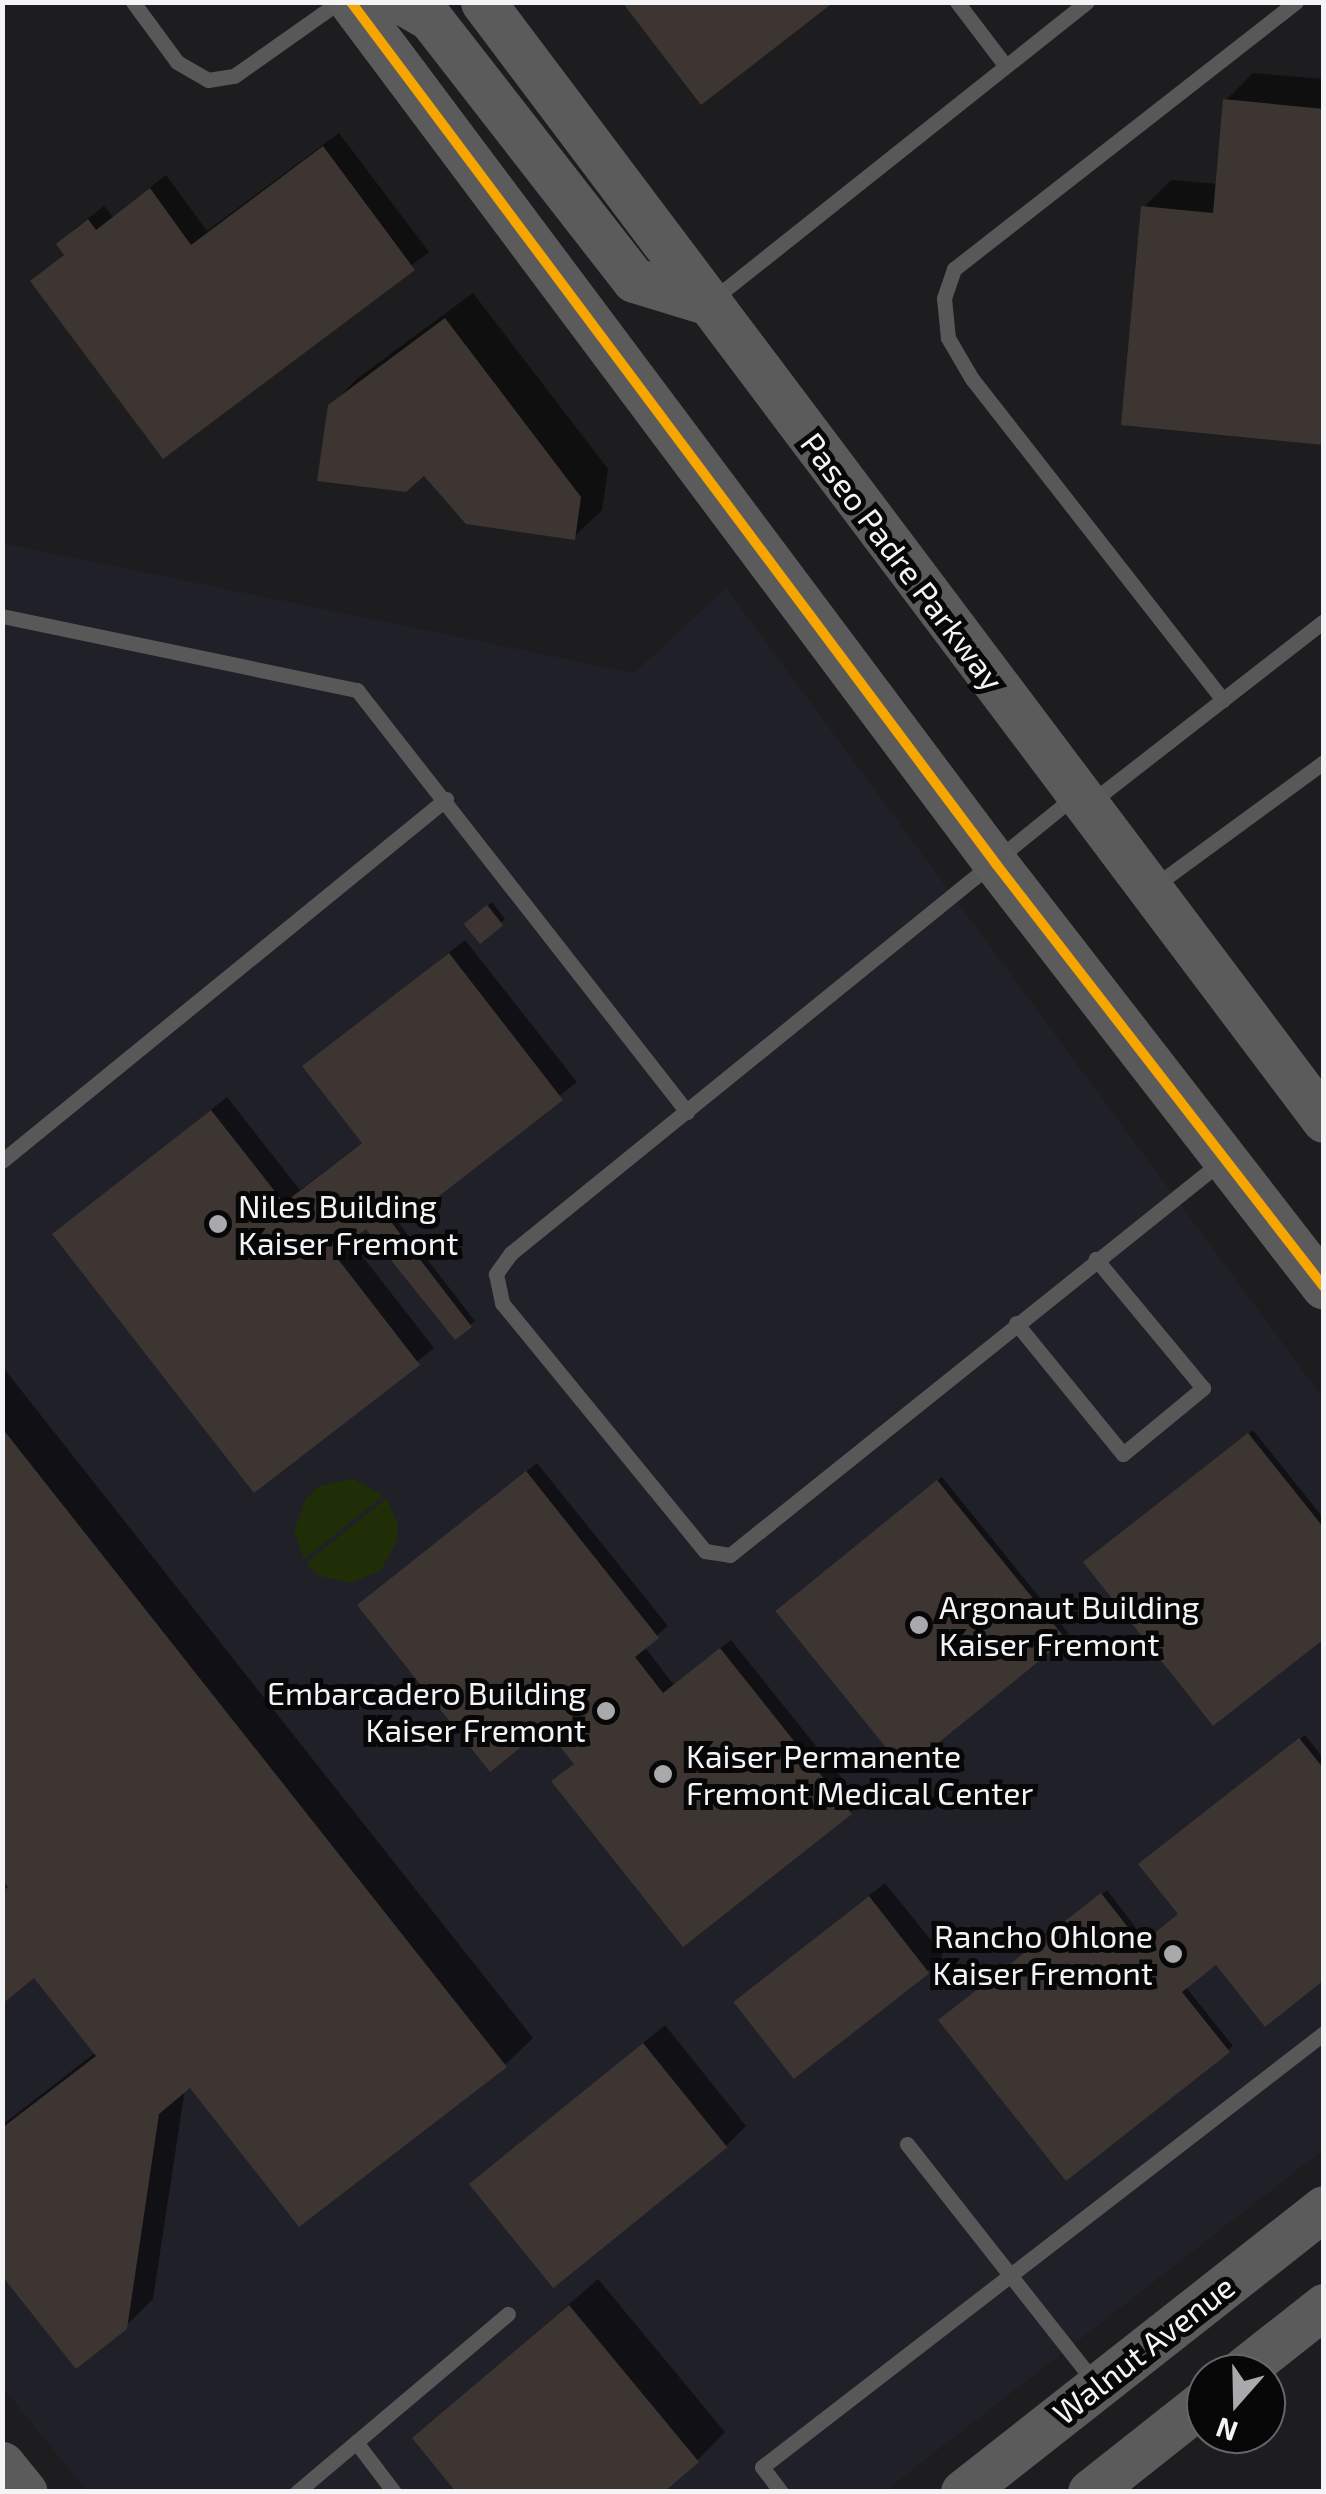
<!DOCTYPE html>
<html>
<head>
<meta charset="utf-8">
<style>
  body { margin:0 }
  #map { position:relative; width:1326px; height:2494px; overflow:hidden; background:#1d1d1f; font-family:"Exo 2",sans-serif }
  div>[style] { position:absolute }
  .built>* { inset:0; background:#202029 }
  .green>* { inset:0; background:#1f2e06 }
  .shadow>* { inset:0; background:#0007; transform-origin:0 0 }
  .building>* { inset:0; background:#3d3531; transform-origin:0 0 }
  .service>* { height:15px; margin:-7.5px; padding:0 7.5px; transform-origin:7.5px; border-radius:7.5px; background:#595859 }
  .secondary>* { height:45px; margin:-22.5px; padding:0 22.5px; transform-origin:22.5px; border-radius:22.5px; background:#5c5b5b }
  .bus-1>* { height:10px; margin:-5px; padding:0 5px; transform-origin:5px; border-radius:5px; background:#f7a600 }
  .dots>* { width:28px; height:28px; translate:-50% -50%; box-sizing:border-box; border:5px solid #070708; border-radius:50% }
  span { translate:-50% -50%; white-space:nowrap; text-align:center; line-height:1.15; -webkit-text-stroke:10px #070708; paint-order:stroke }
  .street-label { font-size:32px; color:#f4f4f7 }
  .poi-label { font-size:32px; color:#f4f4f7 }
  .left { translate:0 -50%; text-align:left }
  .right { translate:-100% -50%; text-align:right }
  .frame { position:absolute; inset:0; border:5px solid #f4f4f7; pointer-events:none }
  .north { position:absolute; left:1186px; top:2354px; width:100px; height:100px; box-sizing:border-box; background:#070708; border:2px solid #666668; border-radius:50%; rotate:200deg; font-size:28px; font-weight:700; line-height:40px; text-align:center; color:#f4f4f7 }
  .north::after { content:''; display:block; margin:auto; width:35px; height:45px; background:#a9a9ab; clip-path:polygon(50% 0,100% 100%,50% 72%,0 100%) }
</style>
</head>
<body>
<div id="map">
  <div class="built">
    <i style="clip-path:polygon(2px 543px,634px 673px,726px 588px,1323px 1398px,1323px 2150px,885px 2491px,87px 2491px,3px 2388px)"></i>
  </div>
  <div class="green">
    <i style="clip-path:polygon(353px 1479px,384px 1495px,304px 1559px,294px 1531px,306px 1498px,319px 1486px)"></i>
    <i style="clip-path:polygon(387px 1498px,398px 1525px,397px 1541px,381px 1570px,351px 1583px,319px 1576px,306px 1563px)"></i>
  </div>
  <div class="shadow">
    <i style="clip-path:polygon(1253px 73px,1324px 79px,1324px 442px,1144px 207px,1171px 180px,1218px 184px,1226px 100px)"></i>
    <i style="clip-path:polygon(339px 133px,429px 252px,164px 456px,33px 281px,66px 253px,59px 244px,74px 229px,104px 206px,113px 217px,166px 175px,207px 231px)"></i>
    <i style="clip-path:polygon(473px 293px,608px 469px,602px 510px,574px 537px,425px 472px,330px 406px,358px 378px)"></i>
    <i style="clip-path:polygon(492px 902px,505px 919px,501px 923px,471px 919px)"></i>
    <i style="clip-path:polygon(465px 940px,577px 1082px,416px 1211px,404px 1196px,388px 1209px,475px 1321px,470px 1325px,378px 1221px,349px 1239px,434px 1348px,255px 1489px,55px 1234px,227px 1097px,300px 1190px,364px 1141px,306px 1066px)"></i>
    <i style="clip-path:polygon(2px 1366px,533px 2038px,505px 2065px,190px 2084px,185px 2089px,153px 2299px,125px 2327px,2px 2272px,2px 2125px,96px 2052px,2px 1891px,9px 1885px,2px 1876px)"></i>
    <i style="clip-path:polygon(1253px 1430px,1324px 1519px,1324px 1636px,1091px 1558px)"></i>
    <i style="clip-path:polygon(537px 1463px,668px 1626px,644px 1646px,674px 1685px,731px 1640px,861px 1802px,851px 1812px,565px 1771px,576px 1762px,546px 1725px,370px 1595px)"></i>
    <i style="left:942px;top:1477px;width:201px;height:205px;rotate:51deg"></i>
    <i style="clip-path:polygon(1305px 1735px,1324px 1759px,1324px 1977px,1217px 1962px,1185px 1986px,1233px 2046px,1066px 2178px,946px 2016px,1107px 1890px,1146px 1941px,1181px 1914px,1146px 1860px)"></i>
    <i style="clip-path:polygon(885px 1883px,943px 1955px,928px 1971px,753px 1987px)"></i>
    <i style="clip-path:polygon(665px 2025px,746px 2126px,726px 2146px,472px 2183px)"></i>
    <i style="clip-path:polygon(598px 2279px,725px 2432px,698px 2460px,660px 2492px,415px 2438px)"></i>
  </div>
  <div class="building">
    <i style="clip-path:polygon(622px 2px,834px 2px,701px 105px)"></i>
    <i style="clip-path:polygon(1223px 99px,1324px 109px,1324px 445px,1121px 425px,1141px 206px,1213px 213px)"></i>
    <i style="clip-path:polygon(323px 146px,415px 270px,163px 459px,30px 281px,64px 255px,56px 244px,88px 219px,96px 230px,150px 188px,191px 245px)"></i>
    <i style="clip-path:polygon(445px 318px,581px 497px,575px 540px,466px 524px,424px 476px,406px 492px,317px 481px,328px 405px)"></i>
    <i style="left:487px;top:905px;width:26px;height:30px;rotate:51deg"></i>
    <i style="clip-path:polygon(449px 953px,563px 1100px,416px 1214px,404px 1200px,385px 1214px,472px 1327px,455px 1340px,366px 1229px,334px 1254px,420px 1365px,254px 1493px,52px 1234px,211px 1110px,284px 1203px,362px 1143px,302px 1066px)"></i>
    <i style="clip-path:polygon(2px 1428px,507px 2067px,299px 2227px,190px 2088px,159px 2114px,127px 2329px,76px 2369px,2px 2276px,2px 2128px,96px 2056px,34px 1978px,2px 2004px,2px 1891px,8px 1887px,2px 1880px)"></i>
    <i style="clip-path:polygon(1248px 1433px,1324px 1528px,1324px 1639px,1213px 1726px,1083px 1562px)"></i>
    <i style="clip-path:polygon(526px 1471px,659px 1638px,635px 1657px,663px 1693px,720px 1648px,852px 1814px,683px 1947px,551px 1781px,574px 1764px,545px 1728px,490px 1772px,357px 1605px)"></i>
    <i style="left:937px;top:1480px;width:205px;height:208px;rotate:51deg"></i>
    <i style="clip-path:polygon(1299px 1738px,1324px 1769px,1324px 1980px,1265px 2027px,1216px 1965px,1182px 1992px,1230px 2052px,1066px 2181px,938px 2020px,1101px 1893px,1141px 1944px,1178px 1914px,1138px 1864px)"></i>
    <i style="left:869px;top:1896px;width:98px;height:172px;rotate:52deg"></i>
    <i style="left:643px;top:2043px;width:134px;height:224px;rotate:51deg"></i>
    <i style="clip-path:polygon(569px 2305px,699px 2462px,664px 2492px,456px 2492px,412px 2438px)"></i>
  </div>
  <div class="service">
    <i style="left:133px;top:2px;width:74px;rotate:53.7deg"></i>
    <i style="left:177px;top:62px;width:36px;rotate:30deg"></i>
    <i style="left:208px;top:80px;width:26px;rotate:-9deg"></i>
    <i style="left:234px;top:76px;width:128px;rotate:-35.2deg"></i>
    <i style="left:957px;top:2px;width:79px;rotate:52.7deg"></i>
    <i style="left:712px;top:300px;width:479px;rotate:-38.5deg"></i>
    <i style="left:2px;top:616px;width:363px;rotate:11.8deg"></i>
    <i style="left:357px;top:690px;width:536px;rotate:51.97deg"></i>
    <i style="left:1223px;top:700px;width:407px;rotate:-128deg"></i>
    <i style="left:972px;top:379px;width:48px;rotate:-120.3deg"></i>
    <i style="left:948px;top:338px;width:40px;rotate:-95.7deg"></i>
    <i style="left:944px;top:298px;width:31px;rotate:-71deg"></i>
    <i style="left:954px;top:269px;width:434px;rotate:-38deg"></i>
    <i style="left:1075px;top:796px;width:726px;rotate:140.98deg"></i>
    <i style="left:511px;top:1253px;width:26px;rotate:126deg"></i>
    <i style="left:496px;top:1274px;width:30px;rotate:78deg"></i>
    <i style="left:502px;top:1303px;width:320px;rotate:50.7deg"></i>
    <i style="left:705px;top:1551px;width:25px;rotate:9deg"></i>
    <i style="left:730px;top:1555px;width:630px;rotate:-38.69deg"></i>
    <i style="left:1090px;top:803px;width:296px;rotate:-37.9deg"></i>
    <i style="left:1153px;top:887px;width:212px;rotate:-36.2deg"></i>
    <i style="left:2px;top:1161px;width:573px;rotate:-39.19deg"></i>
    <i style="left:1016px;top:1323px;width:169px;rotate:50.8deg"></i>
    <i style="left:1123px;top:1454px;width:104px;rotate:-39.5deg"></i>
    <i style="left:1203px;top:1388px;width:168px;rotate:-129.7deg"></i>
    <i style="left:907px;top:2144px;width:305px;rotate:51.8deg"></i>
    <i style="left:356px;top:2442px;width:63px;rotate:52.8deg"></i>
    <i style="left:297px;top:2492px;width:276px;rotate:-40.2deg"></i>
    <i style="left:781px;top:2492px;width:31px;rotate:-127deg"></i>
    <i style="left:762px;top:2467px;width:710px;rotate:-37.68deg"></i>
  </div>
  <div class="secondary">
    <i style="left:351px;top:2px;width:1077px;rotate:53.19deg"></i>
    <i style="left:996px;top:864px;width:535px;rotate:52.21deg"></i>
    <i style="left:402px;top:2px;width:32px;rotate:30deg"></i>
    <i style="left:430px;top:18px;width:332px;rotate:52.1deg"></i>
    <i style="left:634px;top:280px;width:78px;rotate:17deg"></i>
    <i style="left:483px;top:2px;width:1399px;rotate:53.05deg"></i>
    <i style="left:1238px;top:2374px;width:110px;rotate:-38.3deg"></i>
    <i style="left:2px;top:2464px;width:36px;rotate:51deg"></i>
    <i style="left:963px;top:2492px;width:459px;rotate:-38.2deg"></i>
    <i style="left:1090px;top:2492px;width:148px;rotate:-38.4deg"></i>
  </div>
  <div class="bus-1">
    <i style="left:351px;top:2px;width:1077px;rotate:53.19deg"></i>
    <i style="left:996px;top:864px;width:535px;rotate:52.21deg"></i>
  </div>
  <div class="dots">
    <i style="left:218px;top:1224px;background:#a9a9ab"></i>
    <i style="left:919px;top:1625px;background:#a9a9ab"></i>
    <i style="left:606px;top:1711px;background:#a9a9ab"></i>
    <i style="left:663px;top:1774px;background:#a9a9ab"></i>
    <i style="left:1173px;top:1954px;background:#a9a9ab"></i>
  </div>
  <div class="street-label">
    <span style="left:903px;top:561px;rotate:53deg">Paseo Padre Parkway</span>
    <span style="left:1143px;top:2349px;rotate:-38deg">Walnut Avenue</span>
  </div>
  <div class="poi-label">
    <span class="left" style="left:238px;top:1224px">Niles Building<br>Kaiser Fremont</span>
    <span class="left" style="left:939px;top:1625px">Argonaut Building<br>Kaiser Fremont</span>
    <span class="right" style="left:586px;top:1711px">Embarcadero Building<br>Kaiser Fremont</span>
    <span class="left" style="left:686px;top:1774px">Kaiser Permanente<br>Fremont Medical Center</span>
    <span class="right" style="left:1153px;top:1954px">Rancho Ohlone<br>Kaiser Fremont</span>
  </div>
  <div class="frame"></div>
  <div class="north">N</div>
</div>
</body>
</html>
